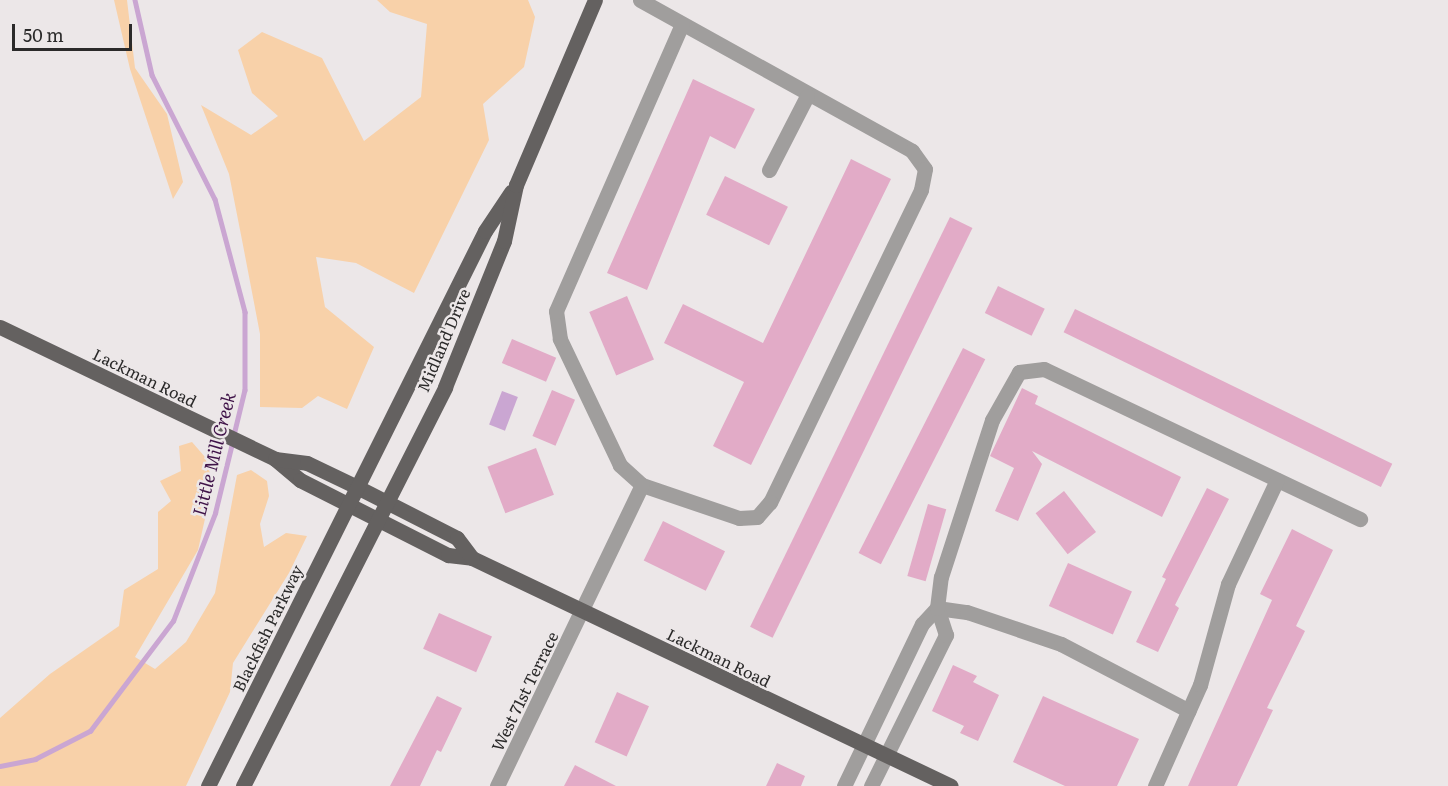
<!DOCTYPE html>
<html>
<head>
<meta charset="utf-8">
<style>
  body { margin:0 }
  #map { position:relative; width:1448px; height:786px; overflow:hidden; background:#ece7e8; font-family:Literata,serif }
  div>[style] { position:absolute }
  .green>* { inset:0; background:#f8d1a9 }
  .water>* { inset:0; background:#caa6d2; transform-origin:0 0 }
  .stream>* { height:4.5px; margin:-2.25px; padding:0 2.25px; transform-origin:2.25px; border-radius:2.25px; background:#caa6d2 }
  .building>* { inset:0; background:#e2abc7; transform-origin:0 0 }
  .minor>* { height:15px; margin:-7.5px; padding:0 7.5px; transform-origin:7.5px; border-radius:7.5px; background:#a09e9d }
  .major>* { height:15px; margin:-7.5px; padding:0 7.5px; transform-origin:7.5px; border-radius:7.5px; background:#646160 }
  span { translate:-50% -50%; white-space:nowrap; text-align:center; line-height:1.15; -webkit-text-stroke:5px #ece7e8; paint-order:stroke }
  .street-label { font-size:16px; color:#2b2a2a }
  .water-label { font-size:18px; color:#3f1348; font-style:italic }
  .scale { position:absolute; left:12px; top:24px; width:120px; height:27px; box-sizing:border-box; border:3px solid #2b2a2a; border-top:0; padding-left:8px; font-size:18px; line-height:21px; white-space:nowrap; color:#2b2a2a; -webkit-text-stroke:4px #ece7e8; paint-order:stroke }
</style>
</head>
<body>
<div id="map">
  <div class="green">
    <i style="clip-path:polygon(114px 0,127px 0,135px 68px,167px 114px,183px 182px,173px 199px,130px 69px)"></i>
    <i style="clip-path:polygon(377px 0,528px 0,535px 17px,524px 67px,483px 104px,489px 140px,414px 293px,356px 263px,316px 257px,325px 307px,374px 347px,347px 409px,318px 396px,302px 408px,260px 407px,260px 334px,242px 240px,229px 174px,201px 105px,251px 135px,278px 116px,252px 93px,238px 50px,262px 32px,322px 58px,364px 141px,421px 97px,427px 24px,390px 12px)"></i>
    <i style="clip-path:polygon(192px 442px,205px 457px,213px 483px,198px 550px,135px 657px,155px 669px,186px 642px,215px 593px,237px 475px,251px 470px,267px 481px,269px 496px,260px 524px,264px 547px,286px 533px,307px 536px,289px 573px,233px 663px,230px 692px,186px 786px,0 786px,0 718px,50px 674px,119px 626px,124px 590px,158px 569px,158px 512px,171px 501px,160px 481px,181px 471px,179px 446px)"></i>
  </div>
  <div class="water">
    <i style="left:502px;top:391px;width:17px;height:36px;rotate:21deg"></i>
  </div>
  <div class="stream">
    <i style="left:135px;top:0;width:77px;rotate:77.2deg"></i>
    <i style="left:152px;top:75px;width:139px;rotate:63.1deg"></i>
    <i style="left:215px;top:199px;width:117px;rotate:75.1deg"></i>
    <i style="left:245px;top:312px;width:78px;rotate:90deg"></i>
    <i style="left:245px;top:390px;width:46px;rotate:103.7deg"></i>
    <i style="left:0;top:766px;width:36px;rotate:-11deg"></i>
    <i style="left:35px;top:759px;width:62px;rotate:-27deg"></i>
    <i style="left:90px;top:731px;width:138px;rotate:-53deg"></i>
    <i style="left:173px;top:621px;width:116px;rotate:-68.7deg"></i>
    <i style="left:215px;top:513px;width:72px;rotate:-76.3deg"></i>
  </div>
  <div class="building">
    <i style="clip-path:polygon(693px 79px,755px 109px,735px 149px,710px 136px,647px 290px,607px 273px)"></i>
    <i style="clip-path:polygon(851px 159px,891px 179px,751px 465px,713px 446px,744px 382px,664px 343px,683px 304px,763px 343px)"></i>
    <i style="left:725px;top:176px;width:70px;height:43px;rotate:26deg"></i>
    <i style="left:950px;top:217px;width:25px;height:456px;rotate:26deg"></i>
    <i style="left:998px;top:286px;width:52px;height:30px;rotate:26deg"></i>
    <i style="left:627px;top:296px;width:69px;height:41px;rotate:67deg"></i>
    <i style="left:1075px;top:309px;width:353px;height:26px;rotate:26deg"></i>
    <i style="left:512px;top:339px;width:48px;height:26px;rotate:23deg"></i>
    <i style="left:963px;top:348px;width:25px;height:230px;rotate:27deg"></i>
    <i style="clip-path:polygon(1022px 388px,1038px 396px,1035px 404px,1181px 477px,1162px 517px,1032px 451px,1042px 464px,1018px 521px,995px 511px,1014px 468px,990px 456px)"></i>
    <i style="left:552px;top:390px;width:25px;height:50px;rotate:23deg"></i>
    <i style="left:536px;top:448px;width:50px;height:52px;rotate:69deg"></i>
    <i style="clip-path:polygon(1207px 488px,1229px 499px,1175px 605px,1179px 608px,1158px 652px,1136px 642px,1166px 579px,1162px 577px)"></i>
    <i style="left:1064px;top:491px;width:52px;height:36px;rotate:52deg"></i>
    <i style="left:928px;top:504px;width:19px;height:75px;rotate:16deg"></i>
    <i style="left:663px;top:521px;width:69px;height:44px;rotate:26deg"></i>
    <i style="clip-path:polygon(1292px 529px,1333px 550px,1296px 626px,1305px 631px,1267px 708px,1273px 710px,1237px 786px,1188px 786px,1272px 600px,1260px 594px)"></i>
    <i style="left:1068px;top:563px;width:70px;height:47px;rotate:24deg"></i>
    <i style="left:439px;top:613px;width:58px;height:39px;rotate:24deg"></i>
    <i style="clip-path:polygon(953px 665px,977px 676px,973px 682px,999px 695px,978px 741px,960px 733px,964px 726px,932px 711px)"></i>
    <i style="left:617px;top:692px;width:35px;height:55px;rotate:24deg"></i>
    <i style="clip-path:polygon(437px 696px,462px 708px,441px 752px,437px 750px,420px 786px,390px 786px)"></i>
    <i style="clip-path:polygon(1043px 696px,1139px 739px,1117px 786px,1065px 786px,1013px 762px)"></i>
    <i style="clip-path:polygon(777px 763px,805px 776px,801px 786px,766px 786px)"></i>
    <i style="clip-path:polygon(575px 765px,616px 786px,564px 786px)"></i>
  </div>
  <div class="minor">
    <i style="left:640px;top:0;width:311px;rotate:29deg"></i>
    <i style="left:912px;top:151px;width:22px;rotate:54deg"></i>
    <i style="left:925px;top:169px;width:21px;rotate:101deg"></i>
    <i style="left:921px;top:190px;width:347px;rotate:115.8deg"></i>
    <i style="left:770px;top:502px;width:20px;rotate:131deg"></i>
    <i style="left:757px;top:517px;width:18px;rotate:177deg"></i>
    <i style="left:739px;top:518px;width:102px;rotate:-161.2deg"></i>
    <i style="left:642px;top:485px;width:30px;rotate:-138deg"></i>
    <i style="left:620px;top:465px;width:140px;rotate:-115.5deg"></i>
    <i style="left:560px;top:339px;width:28px;rotate:-98deg"></i>
    <i style="left:556px;top:311px;width:313px;rotate:-66.3deg"></i>
    <i style="left:769px;top:170px;width:83px;rotate:-62.8deg"></i>
    <i style="left:937px;top:608px;width:30px;rotate:8deg"></i>
    <i style="left:967px;top:612px;width:99px;rotate:18.8deg"></i>
    <i style="left:1061px;top:644px;width:144px;rotate:27.6deg"></i>
    <i style="left:497px;top:786px;width:334px;rotate:-64.3deg"></i>
    <i style="left:844px;top:786px;width:180px;rotate:-64.3deg"></i>
    <i style="left:922px;top:624px;width:22px;rotate:-47deg"></i>
    <i style="left:871px;top:786px;width:169px;rotate:-63.6deg"></i>
    <i style="left:946px;top:635px;width:28px;rotate:-108deg"></i>
    <i style="left:937px;top:608px;width:31px;rotate:-83deg"></i>
    <i style="left:941px;top:577px;width:165px;rotate:-72deg"></i>
    <i style="left:992px;top:420px;width:55px;rotate:-60.6deg"></i>
    <i style="left:1019px;top:372px;width:25px;rotate:-7deg"></i>
    <i style="left:1044px;top:369px;width:350px;rotate:25.4deg"></i>
    <i style="left:1155px;top:786px;width:111px;rotate:-66deg"></i>
    <i style="left:1200px;top:685px;width:105px;rotate:-74.5deg"></i>
    <i style="left:1228px;top:584px;width:115px;rotate:-64.8deg"></i>
  </div>
  <div class="major">
    <i style="left:0;top:327px;width:305px;rotate:25.6deg"></i>
    <i style="left:275px;top:459px;width:33px;rotate:40deg"></i>
    <i style="left:300px;top:480px;width:166px;rotate:26.9deg"></i>
    <i style="left:448px;top:555px;width:24px;rotate:7deg"></i>
    <i style="left:472px;top:558px;width:530px;rotate:25.45deg"></i>
    <i style="left:275px;top:459px;width:32px;rotate:7deg"></i>
    <i style="left:307px;top:463px;width:55px;rotate:25.6deg"></i>
    <i style="left:357px;top:487px;width:112px;rotate:27deg"></i>
    <i style="left:457px;top:538px;width:25px;rotate:53deg"></i>
    <i style="left:208px;top:786px;width:620px;rotate:-63.48deg"></i>
    <i style="left:485px;top:231px;width:47px;rotate:-56.3deg"></i>
    <i style="left:243px;top:786px;width:447px;rotate:-63.1deg"></i>
    <i style="left:445px;top:387px;width:157px;rotate:-68deg"></i>
    <i style="left:504px;top:241px;width:57px;rotate:-77.9deg"></i>
    <i style="left:516px;top:185px;width:201px;rotate:-66.9deg"></i>
  </div>
  <div class="street-label">
    <span style="left:443px;top:340px;rotate:-67deg">Midland Drive</span>
    <span style="left:145px;top:377px;rotate:26deg">Lackman Road</span>
    <span style="left:267px;top:628px;rotate:-64deg">Blackfish Parkway</span>
    <span style="left:719px;top:657px;rotate:26deg">Lackman Road</span>
    <span style="left:524px;top:691px;rotate:-64deg">West 71st Terrace</span>
  </div>
  <div class="water-label">
    <span style="left:214px;top:454px;rotate:-76deg">Little Mill Creek</span>
  </div>
  <div class="scale">50 m</div>
</div>
</body>
</html>
